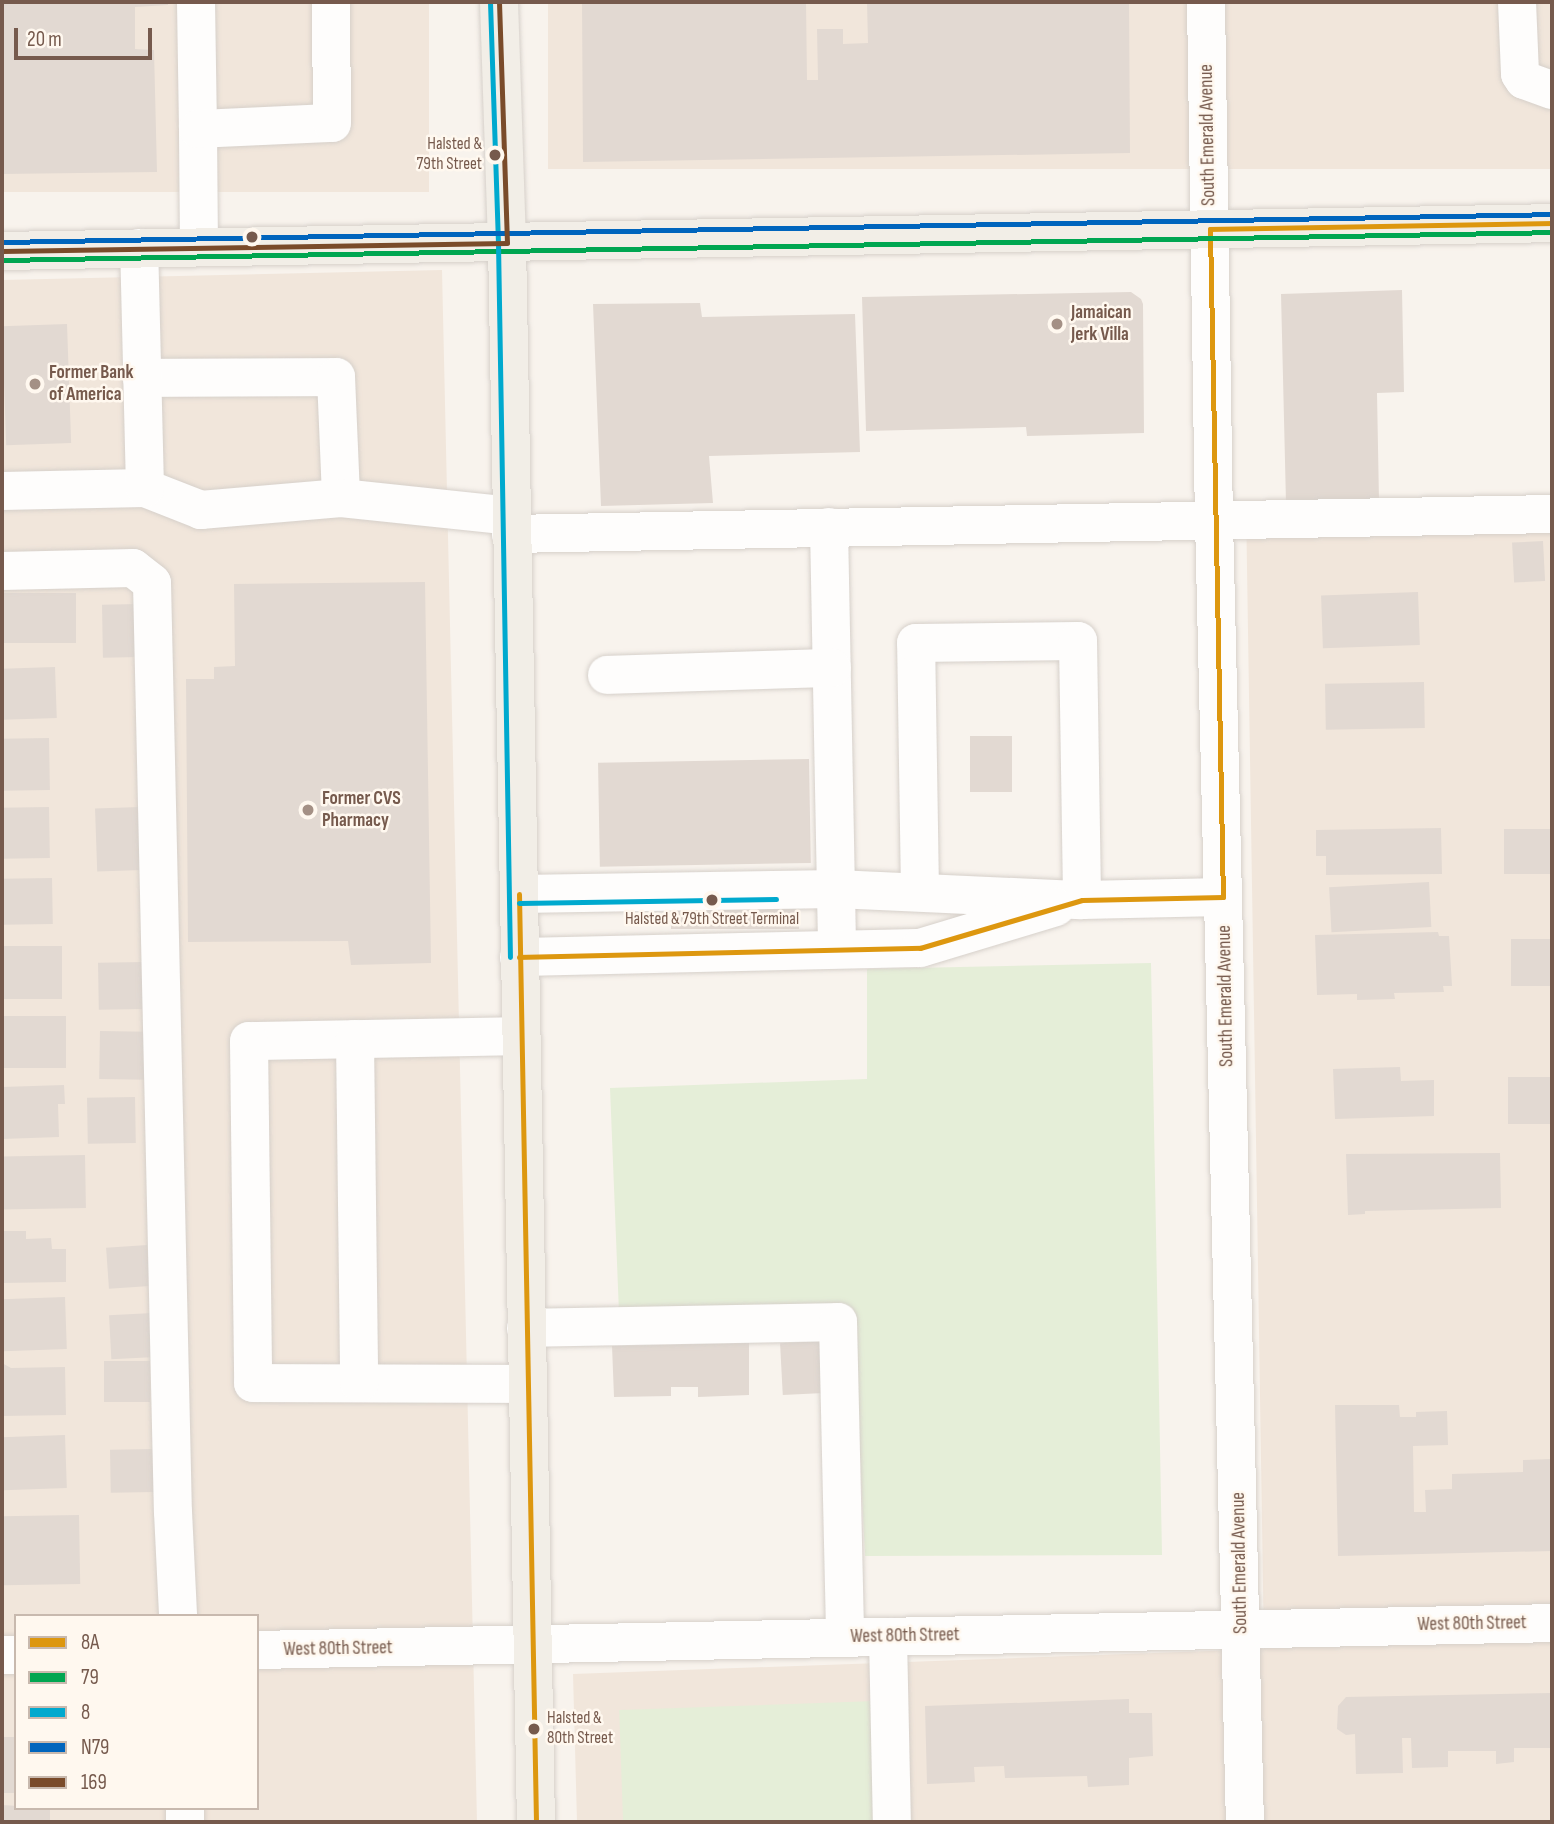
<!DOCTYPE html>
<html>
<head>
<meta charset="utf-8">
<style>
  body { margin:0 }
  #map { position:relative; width:1554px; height:1824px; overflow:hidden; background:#f8f3ed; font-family:"Sofia Sans Condensed",sans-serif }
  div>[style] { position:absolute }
  .residential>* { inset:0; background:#f1e6db; transform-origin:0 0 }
  .green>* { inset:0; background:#e5eed8; transform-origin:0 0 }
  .building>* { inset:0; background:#e2d9d2; transform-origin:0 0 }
  .roads { filter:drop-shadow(0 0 2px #d6d0ca) drop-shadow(0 0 2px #d6d0ca) }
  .minor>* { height:38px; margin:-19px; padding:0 19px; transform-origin:19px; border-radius:19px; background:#fefdfc }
  .major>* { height:38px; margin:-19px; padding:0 19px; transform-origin:19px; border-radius:19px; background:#f2eee7 }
  .bus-1>* { height:5px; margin:-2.5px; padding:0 2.5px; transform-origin:2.5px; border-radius:2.5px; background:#dd970f }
  .bus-2>* { height:5px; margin:-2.5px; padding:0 2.5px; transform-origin:2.5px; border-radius:2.5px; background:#00a651 }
  .bus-3>* { height:5px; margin:-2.5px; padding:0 2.5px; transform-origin:2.5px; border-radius:2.5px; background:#00a9ce }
  .bus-4>* { height:5px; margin:-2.5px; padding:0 2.5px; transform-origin:2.5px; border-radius:2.5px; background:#0065bd }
  .bus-5>* { height:5px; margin:-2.5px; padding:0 2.5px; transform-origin:2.5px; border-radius:2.5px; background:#7a4b2a }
  .dots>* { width:19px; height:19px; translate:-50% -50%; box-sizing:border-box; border:4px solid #fff8ef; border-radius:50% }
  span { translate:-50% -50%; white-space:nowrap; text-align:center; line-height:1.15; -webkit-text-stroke:5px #fff8ef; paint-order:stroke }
  .bus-label { font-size:17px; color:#765a4d }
  .right { translate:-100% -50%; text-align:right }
  .left { translate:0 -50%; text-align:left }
  .street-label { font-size:19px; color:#765a4d }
  .poi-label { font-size:19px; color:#765a4d; font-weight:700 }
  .frame { position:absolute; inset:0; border:4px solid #765a4d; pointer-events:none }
  .legend { position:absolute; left:14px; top:1614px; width:245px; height:196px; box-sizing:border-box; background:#fff8ef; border:2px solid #c8b9ae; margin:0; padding:9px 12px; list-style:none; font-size:21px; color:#765a4d }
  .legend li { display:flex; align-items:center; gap:14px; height:35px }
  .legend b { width:35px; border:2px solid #c8b9ae }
  .scale { position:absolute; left:14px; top:28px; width:138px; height:32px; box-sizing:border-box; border:4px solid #765a4d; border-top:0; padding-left:9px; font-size:21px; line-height:24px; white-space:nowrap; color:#765a4d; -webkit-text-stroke:5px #fff8ef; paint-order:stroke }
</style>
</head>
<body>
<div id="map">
  <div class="residential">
    <i style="left:2px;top:2px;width:427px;height:190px"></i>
    <i style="left:548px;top:2px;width:1004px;height:167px"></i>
    <i style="clip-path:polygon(evenodd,442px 270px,477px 1822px,2px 1822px,2px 280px,442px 270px,16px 1616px,257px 1616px,257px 1808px,16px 1808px,16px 1616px)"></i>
    <i style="clip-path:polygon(1552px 497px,1552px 1822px,577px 1822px,573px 1674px,1264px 1649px,1246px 504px)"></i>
  </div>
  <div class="green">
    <i style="clip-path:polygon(1151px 963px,1162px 1555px,865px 1556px,853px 1308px,619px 1313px,610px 1088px,867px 1079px,867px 969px)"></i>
    <i style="left:876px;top:1701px;width:121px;height:257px;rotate:88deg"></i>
  </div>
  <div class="building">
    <i style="clip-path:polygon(2px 2px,168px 2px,168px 5px,135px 7px,135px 49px,154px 50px,157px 172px,2px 174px)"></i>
    <i style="clip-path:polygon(582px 2px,806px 2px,807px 80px,818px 80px,817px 29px,843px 29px,843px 44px,868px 43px,867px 2px,1129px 2px,1130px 153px,583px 162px)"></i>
    <i style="clip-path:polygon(1402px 290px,1404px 392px,1377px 393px,1379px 501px,1286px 503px,1281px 294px)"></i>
    <i style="clip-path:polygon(1131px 292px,1141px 299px,1143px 304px,1144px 433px,1027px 436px,1026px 427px,866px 431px,862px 297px)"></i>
    <i style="clip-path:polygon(700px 303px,702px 317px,855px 314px,860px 452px,709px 456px,713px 503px,601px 506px,593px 304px)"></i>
    <i style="left:67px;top:324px;width:119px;height:65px;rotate:88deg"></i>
    <i style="left:1543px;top:541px;width:40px;height:31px;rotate:87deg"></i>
    <i style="clip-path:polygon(425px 582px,431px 963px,351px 965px,348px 941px,188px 942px,186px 679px,214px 679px,214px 667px,235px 666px,234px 584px)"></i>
    <i style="left:1418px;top:592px;width:53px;height:97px;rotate:88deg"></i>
    <i style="left:76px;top:593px;width:50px;height:74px;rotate:90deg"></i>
    <i style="left:139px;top:604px;width:53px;height:37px;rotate:89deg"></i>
    <i style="left:55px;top:667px;width:51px;height:53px;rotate:88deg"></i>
    <i style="left:1424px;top:682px;width:46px;height:99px;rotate:89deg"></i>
    <i style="left:970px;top:736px;width:42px;height:56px"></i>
    <i style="left:49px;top:738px;width:52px;height:47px;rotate:89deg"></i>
    <i style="left:809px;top:759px;width:104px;height:211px;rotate:89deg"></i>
    <i style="left:49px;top:807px;width:51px;height:47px;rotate:89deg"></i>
    <i style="left:140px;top:807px;width:63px;height:45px;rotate:88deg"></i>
    <i style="clip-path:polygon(1441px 828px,1442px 874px,1326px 875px,1326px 856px,1316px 856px,1316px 830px)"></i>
    <i style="left:1552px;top:829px;width:45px;height:48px;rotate:90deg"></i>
    <i style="left:52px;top:878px;width:46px;height:50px;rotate:89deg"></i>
    <i style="left:1429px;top:882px;width:45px;height:100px;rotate:87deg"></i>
    <i style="left:799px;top:897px;width:32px;height:128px;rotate:90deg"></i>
    <i style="clip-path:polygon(1438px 932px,1439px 936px,1449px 936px,1452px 986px,1443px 986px,1444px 992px,1394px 993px,1395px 999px,1357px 1000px,1357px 994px,1317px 995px,1315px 935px)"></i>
    <i style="left:1552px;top:939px;width:47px;height:41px;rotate:90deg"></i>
    <i style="left:62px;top:946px;width:53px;height:60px;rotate:90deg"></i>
    <i style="left:144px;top:962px;width:47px;height:46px;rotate:89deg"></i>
    <i style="left:66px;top:1016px;width:52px;height:64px;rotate:90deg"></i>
    <i style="left:100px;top:1031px;width:47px;height:48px;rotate:1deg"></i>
    <i style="clip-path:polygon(1400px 1067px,1401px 1081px,1434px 1080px,1434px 1116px,1335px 1119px,1333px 1069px)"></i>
    <i style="left:1508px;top:1077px;width:44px;height:47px"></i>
    <i style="clip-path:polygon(64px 1085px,65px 1104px,58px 1104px,59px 1137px,2px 1139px,2px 1087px)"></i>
    <i style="left:135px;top:1097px;width:46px;height:48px;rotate:89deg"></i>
    <i style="clip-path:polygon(1500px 1153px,1501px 1208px,1365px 1211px,1365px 1214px,1348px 1215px,1346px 1154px)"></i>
    <i style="left:85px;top:1155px;width:53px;height:83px;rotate:89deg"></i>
    <i style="clip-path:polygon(2px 1231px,26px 1231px,26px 1239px,51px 1238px,52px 1249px,66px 1249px,66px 1282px,2px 1283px)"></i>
    <i style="left:147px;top:1245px;width:41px;height:41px;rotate:86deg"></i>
    <i style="left:65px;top:1297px;width:52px;height:63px;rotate:88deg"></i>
    <i style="left:153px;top:1313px;width:44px;height:44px;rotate:87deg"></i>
    <i style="left:821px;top:1341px;width:52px;height:41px;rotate:87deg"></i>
    <i style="clip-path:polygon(749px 1343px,749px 1395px,698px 1397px,698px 1387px,671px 1387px,671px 1396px,614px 1397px,612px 1346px)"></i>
    <i style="left:150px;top:1361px;width:41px;height:46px;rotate:90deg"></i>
    <i style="clip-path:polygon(2px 1363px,11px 1368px,65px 1367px,66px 1415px,2px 1416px)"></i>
    <i style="clip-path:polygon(1335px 1405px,1399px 1405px,1400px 1417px,1416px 1417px,1416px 1412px,1447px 1411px,1448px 1445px,1413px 1446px,1414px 1512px,1426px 1512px,1425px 1490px,1452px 1489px,1452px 1474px,1523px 1472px,1523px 1460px,1552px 1459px,1552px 1551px,1338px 1556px)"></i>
    <i style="left:65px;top:1435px;width:53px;height:63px;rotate:88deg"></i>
    <i style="left:154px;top:1449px;width:43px;height:44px;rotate:89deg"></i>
    <i style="left:79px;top:1515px;width:69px;height:77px;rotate:89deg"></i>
    <i style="clip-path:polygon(1552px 1693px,1552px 1748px,1514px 1748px,1514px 1762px,1496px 1764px,1496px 1751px,1448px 1751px,1448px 1767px,1412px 1768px,1411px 1738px,1402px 1738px,1403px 1773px,1356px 1774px,1355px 1734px,1346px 1735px,1337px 1729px,1338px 1706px,1346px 1697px)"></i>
    <i style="clip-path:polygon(1129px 1699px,1129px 1713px,1152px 1713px,1153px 1756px,1129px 1758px,1129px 1785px,1088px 1787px,1087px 1776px,1005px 1778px,1004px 1766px,974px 1767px,975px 1782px,927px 1784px,925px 1706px)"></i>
    <i style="left:16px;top:1737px;width:56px;height:15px;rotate:90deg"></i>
    <i style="clip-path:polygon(2px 1805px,50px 1808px,50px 1822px,2px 1822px)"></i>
  </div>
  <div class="roads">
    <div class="minor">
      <i style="left:196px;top:2px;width:127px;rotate:89.1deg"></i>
      <i style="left:1206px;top:2px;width:518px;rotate:89.12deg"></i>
      <i style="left:1214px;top:520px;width:1302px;rotate:88.64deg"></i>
      <i style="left:1517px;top:2px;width:72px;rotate:87.6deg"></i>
      <i style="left:1520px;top:74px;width:7px;rotate:56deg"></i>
      <i style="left:1524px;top:80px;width:30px;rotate:20deg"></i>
      <i style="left:199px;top:247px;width:118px;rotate:-90.5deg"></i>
      <i style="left:198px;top:129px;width:134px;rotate:-2.6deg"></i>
      <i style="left:332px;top:123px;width:121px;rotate:-90.5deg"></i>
      <i style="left:142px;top:378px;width:194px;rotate:-0.3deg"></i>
      <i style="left:336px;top:377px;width:121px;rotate:87.6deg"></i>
      <i style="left:341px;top:498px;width:141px;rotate:175.1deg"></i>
      <i style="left:201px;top:510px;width:60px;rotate:-158.6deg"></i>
      <i style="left:2px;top:491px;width:143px;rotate:-1.2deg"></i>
      <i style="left:145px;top:488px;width:240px;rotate:-91.4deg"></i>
      <i style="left:341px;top:498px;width:171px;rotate:6deg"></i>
      <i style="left:829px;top:527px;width:422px;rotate:88.9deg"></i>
      <i style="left:511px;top:534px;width:1041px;rotate:-1.1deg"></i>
      <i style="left:2px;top:571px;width:131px;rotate:-1.3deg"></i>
      <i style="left:133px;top:568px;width:24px;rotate:38deg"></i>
      <i style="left:152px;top:583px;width:929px;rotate:88.71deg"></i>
      <i style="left:173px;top:1512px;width:104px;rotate:87.2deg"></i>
      <i style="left:607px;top:675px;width:225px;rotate:-1.8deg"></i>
      <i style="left:920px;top:891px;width:248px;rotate:-90.9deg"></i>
      <i style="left:916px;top:643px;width:162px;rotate:-0.7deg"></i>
      <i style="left:1078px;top:641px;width:259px;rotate:89.1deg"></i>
      <i style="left:519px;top:894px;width:317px;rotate:-0.9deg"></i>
      <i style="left:836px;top:889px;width:246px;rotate:2.6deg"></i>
      <i style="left:1082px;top:900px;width:141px;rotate:-1.2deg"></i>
      <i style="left:519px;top:957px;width:401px;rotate:-1.3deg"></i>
      <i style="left:920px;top:948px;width:142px;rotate:-16.8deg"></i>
      <i style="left:520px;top:1036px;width:271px;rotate:178.9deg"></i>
      <i style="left:249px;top:1041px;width:342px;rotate:89.3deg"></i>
      <i style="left:253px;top:1383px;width:274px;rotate:0.2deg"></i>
      <i style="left:355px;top:1039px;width:344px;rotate:89.3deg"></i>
      <i style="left:526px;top:1328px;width:312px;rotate:-1.1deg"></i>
      <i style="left:838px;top:1322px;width:315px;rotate:88.7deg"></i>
      <i style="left:888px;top:1637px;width:185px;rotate:88.8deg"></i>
      <i style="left:257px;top:1650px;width:1295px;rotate:-1.19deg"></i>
      <i style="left:2px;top:1655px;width:14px"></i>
      <i style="left:185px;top:1808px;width:14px;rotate:90deg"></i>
    </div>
    <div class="major">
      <i style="left:499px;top:2px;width:241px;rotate:88.1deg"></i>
      <i style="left:507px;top:243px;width:1579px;rotate:88.95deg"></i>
      <i style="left:2px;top:251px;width:1550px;rotate:-1.03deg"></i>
    </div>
  </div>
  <div class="bus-1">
    <i style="left:1210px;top:229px;width:668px;rotate:88.89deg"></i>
    <i style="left:1210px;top:229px;width:342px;rotate:-1deg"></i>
    <i style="left:519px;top:894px;width:928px;rotate:88.95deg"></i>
    <i style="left:519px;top:957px;width:401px;rotate:-1.3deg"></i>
    <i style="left:920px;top:948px;width:169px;rotate:-16.5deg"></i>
    <i style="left:1082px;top:900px;width:141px;rotate:-1.2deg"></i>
  </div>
  <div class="bus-2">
    <i style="left:2px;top:260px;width:1550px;rotate:-1.03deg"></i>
  </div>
  <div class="bus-3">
    <i style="left:490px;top:2px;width:241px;rotate:88.1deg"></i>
    <i style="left:498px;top:243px;width:714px;rotate:89.04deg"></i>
    <i style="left:519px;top:903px;width:257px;rotate:-0.9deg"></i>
  </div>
  <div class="bus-4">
    <i style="left:2px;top:242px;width:1550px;rotate:-1.03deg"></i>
  </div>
  <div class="bus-5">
    <i style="left:499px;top:2px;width:241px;rotate:88.1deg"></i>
    <i style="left:2px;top:251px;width:505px;rotate:-0.91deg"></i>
  </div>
  <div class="dots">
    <i style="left:495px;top:155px;background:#765a4d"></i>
    <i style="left:252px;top:237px;background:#765a4d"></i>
    <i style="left:1057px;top:324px;background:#a49085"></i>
    <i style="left:35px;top:384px;background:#a49085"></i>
    <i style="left:308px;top:810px;background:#a49085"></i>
    <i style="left:712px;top:900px;background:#765a4d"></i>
    <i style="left:534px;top:1729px;background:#765a4d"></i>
  </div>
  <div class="bus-label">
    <span class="right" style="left:482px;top:155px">Halsted &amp;<br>79th Street</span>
    <span style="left:712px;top:920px">Halsted &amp; 79th Street Terminal</span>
    <span class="left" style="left:547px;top:1729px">Halsted &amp;<br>80th Street</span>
  </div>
  <div class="street-label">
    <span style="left:1208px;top:135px;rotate:-91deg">South Emerald Avenue</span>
    <span style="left:1226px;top:996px;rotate:-91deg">South Emerald Avenue</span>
    <span style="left:1240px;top:1563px;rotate:-91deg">South Emerald Avenue</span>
    <span style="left:1472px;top:1624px;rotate:-1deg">West 80th Street</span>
    <span style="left:905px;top:1636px;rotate:-1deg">West 80th Street</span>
    <span style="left:338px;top:1649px;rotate:-1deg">West 80th Street</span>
  </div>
  <div class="poi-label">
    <span class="left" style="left:1071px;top:324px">Jamaican<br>Jerk Villa</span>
    <span class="left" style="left:49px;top:384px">Former Bank<br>of America</span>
    <span class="left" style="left:322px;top:810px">Former CVS<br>Pharmacy</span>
  </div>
  <div class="frame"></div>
  <ul class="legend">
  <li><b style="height:9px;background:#dd970f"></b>8A</li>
  <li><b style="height:9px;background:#00a651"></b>79</li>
  <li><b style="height:9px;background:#00a9ce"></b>8</li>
  <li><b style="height:9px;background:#0065bd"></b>N79</li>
  <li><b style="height:9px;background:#7a4b2a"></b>169</li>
  </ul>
  <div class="scale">20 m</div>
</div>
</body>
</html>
